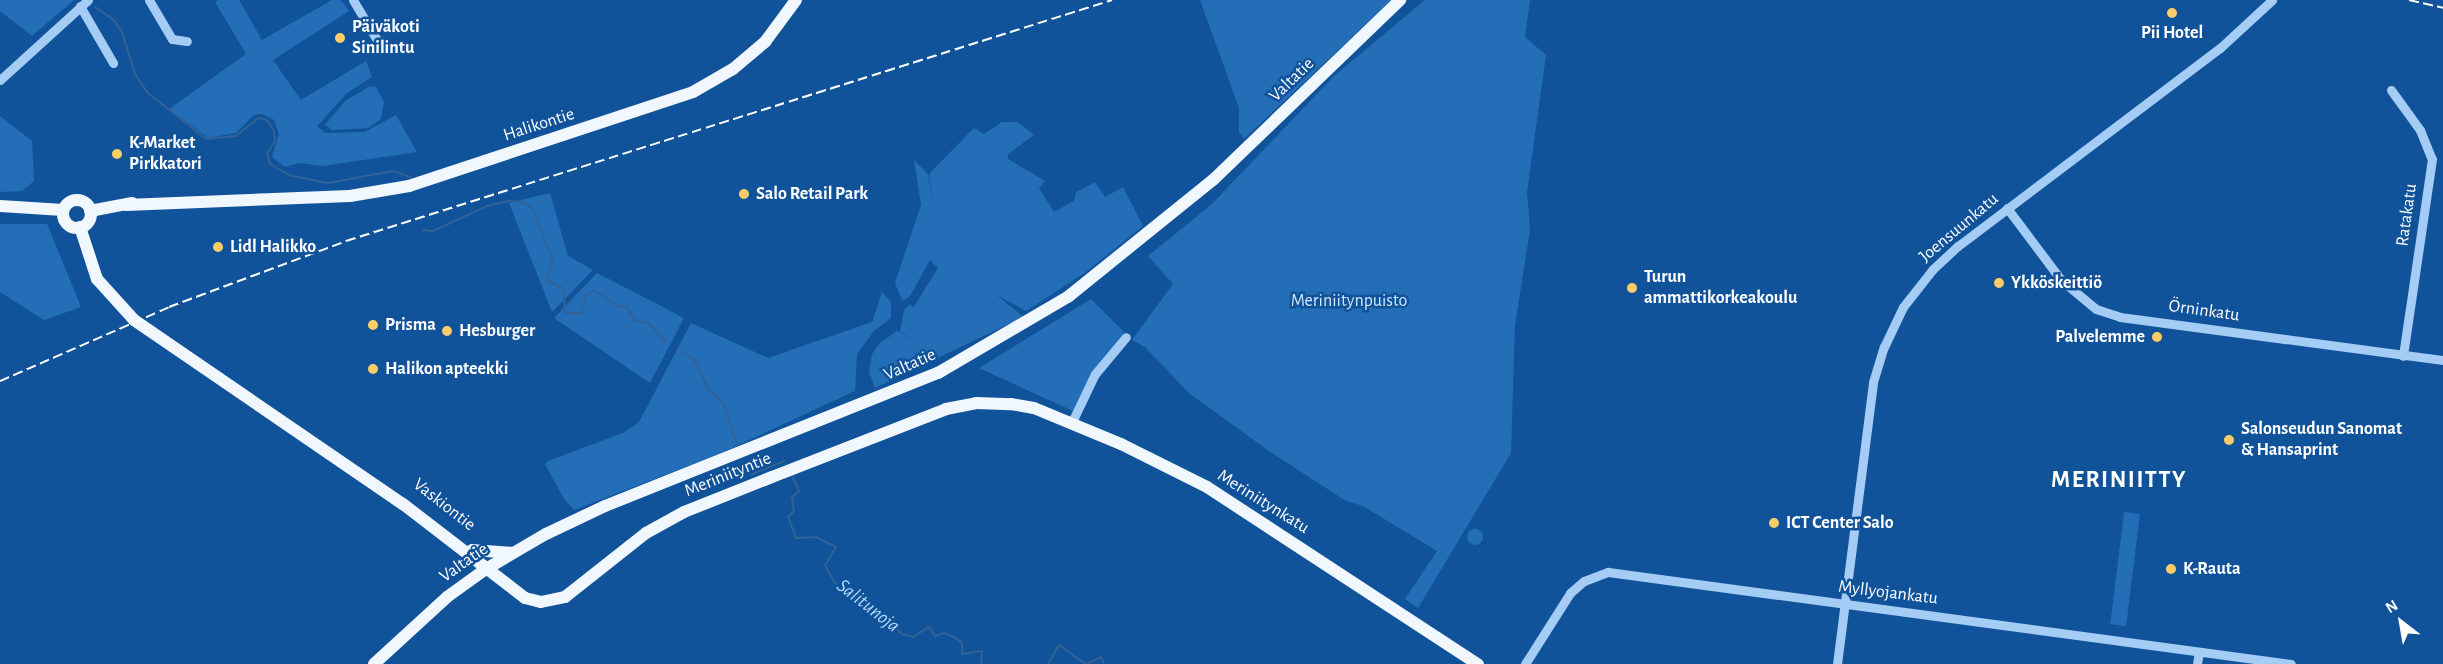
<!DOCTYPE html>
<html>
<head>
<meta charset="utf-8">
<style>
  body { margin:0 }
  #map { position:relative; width:2443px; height:664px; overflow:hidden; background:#11539a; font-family:"Alegreya Sans",sans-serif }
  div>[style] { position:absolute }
  .green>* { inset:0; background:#246eb8; transform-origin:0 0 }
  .round { border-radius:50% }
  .stream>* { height:2px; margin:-1px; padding:0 1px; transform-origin:1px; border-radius:1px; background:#326296 }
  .minor>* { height:9px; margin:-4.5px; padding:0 4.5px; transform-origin:4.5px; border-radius:4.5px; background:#a4ccf4 }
  .major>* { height:12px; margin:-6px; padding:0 6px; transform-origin:6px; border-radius:6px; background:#f1f7ff }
  .major>.ring { margin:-6px; padding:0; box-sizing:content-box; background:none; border:12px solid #f1f7ff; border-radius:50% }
  .rail>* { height:2px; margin-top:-1px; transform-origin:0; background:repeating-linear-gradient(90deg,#fff 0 10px,transparent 0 14.5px) }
  .dots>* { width:16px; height:16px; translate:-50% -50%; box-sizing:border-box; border:3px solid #11539a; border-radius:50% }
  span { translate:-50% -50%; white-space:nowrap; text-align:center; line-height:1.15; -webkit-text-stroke:5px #11539a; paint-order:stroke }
  .poi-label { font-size:18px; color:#fff; font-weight:700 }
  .left { translate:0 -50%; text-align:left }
  .right { translate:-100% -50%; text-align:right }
  .street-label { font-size:18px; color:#fff }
  .park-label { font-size:18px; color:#cde5fe }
  .water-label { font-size:20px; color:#b1d6fb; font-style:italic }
  .district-label { font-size:24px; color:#fff; font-weight:700; letter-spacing:1.5px }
  .north { position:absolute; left:2371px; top:592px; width:60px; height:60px; -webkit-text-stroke:4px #11539a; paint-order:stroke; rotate:329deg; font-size:16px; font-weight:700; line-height:24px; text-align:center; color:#fff }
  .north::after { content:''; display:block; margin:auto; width:21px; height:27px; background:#fff; clip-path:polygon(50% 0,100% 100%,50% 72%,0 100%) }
</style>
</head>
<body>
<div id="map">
  <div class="green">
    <i style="clip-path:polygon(0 0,74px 0,32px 36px,0 11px)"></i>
    <i style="clip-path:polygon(219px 0,239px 0,262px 40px,332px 0,341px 0,349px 11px,273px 60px,301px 100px,366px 61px,372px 77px,347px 93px,317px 126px,325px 133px,365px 132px,396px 115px,417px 152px,323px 166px,299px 163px,285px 167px,272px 157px,279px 134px,274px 120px,262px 114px,254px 115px,236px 133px,208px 138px,169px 109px,246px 54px,215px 2px)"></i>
    <i style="clip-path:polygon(1200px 0,1391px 0,1244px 139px,1239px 132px,1239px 108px)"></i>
    <i style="clip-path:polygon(1425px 0,1530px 0,1525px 37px,1546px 55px,1527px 192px,1530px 230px,1515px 325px,1511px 453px,1418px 608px,1405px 599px,1437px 551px,1363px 506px,1346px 501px,1269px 451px,1190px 394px,1145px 347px,1132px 340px,1173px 284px,1148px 256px,1212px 204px,1334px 76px)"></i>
    <i style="clip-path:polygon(370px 86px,376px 87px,384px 102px,381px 119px,368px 128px,332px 130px,325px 125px,345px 101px)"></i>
    <i style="clip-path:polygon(0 116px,32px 141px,34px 181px,22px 191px,0 192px)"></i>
    <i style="clip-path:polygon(1002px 122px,1018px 122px,1034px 135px,1008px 154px,1008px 159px,1045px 181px,1039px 188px,1054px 212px,1074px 201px,1076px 192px,1095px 182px,1105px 197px,1123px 187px,1143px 226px,1086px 272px,1026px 311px,997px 295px,1023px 317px,875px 388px,869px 372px,872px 354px,880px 343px,897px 331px,919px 343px,900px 332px,904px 310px,910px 304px,913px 308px,938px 268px,930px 260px,910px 296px,902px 301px,895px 283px,921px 205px,914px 160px,928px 174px,933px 204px,929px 174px,974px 128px,984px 134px)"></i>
    <i style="clip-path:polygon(550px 193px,568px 256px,593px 270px,552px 312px,509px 203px)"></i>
    <i style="clip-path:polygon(0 224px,47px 224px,81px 307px,44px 320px,0 292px)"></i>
    <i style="clip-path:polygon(597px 273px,684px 318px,650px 383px,554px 318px)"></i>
    <i style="clip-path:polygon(882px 292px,891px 302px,891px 318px,874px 331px,857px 354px,855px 391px,719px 454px,574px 510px,564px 499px,545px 464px,548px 461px,623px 433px,639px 422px,691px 323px,768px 358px,872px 322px)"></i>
    <i style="clip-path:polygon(1091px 299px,1125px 333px,1073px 411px,979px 368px)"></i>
    <i style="left:2124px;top:512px;width:16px;height:113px;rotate:7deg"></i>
    <i class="round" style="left:1467px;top:529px;width:16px;height:16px"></i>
  </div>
  <div class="stream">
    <i style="left:95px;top:7px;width:22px;rotate:34deg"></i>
    <i style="left:113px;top:19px;width:16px;rotate:55deg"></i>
    <i style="left:122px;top:32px;width:44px;rotate:72.8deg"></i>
    <i style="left:135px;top:74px;width:23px;rotate:56deg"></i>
    <i style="left:148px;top:93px;width:74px;rotate:38.4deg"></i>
    <i style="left:206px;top:139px;width:30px;rotate:-6deg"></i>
    <i style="left:236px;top:136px;width:28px;rotate:-39deg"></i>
    <i style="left:258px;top:118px;width:9px;rotate:13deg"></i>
    <i style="left:267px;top:120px;width:13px;rotate:58deg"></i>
    <i style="left:274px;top:131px;width:10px;rotate:84deg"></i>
    <i style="left:275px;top:141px;width:15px;rotate:122deg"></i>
    <i style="left:267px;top:154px;width:10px;rotate:73deg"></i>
    <i style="left:270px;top:164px;width:22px;rotate:30deg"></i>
    <i style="left:289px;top:175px;width:40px;rotate:12deg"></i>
    <i style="left:328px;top:183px;width:66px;rotate:-10.5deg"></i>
    <i style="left:393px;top:171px;width:18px;rotate:19deg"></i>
    <i style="left:423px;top:230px;width:10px;rotate:6deg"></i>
    <i style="left:433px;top:231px;width:60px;rotate:-24.8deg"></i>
    <i style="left:487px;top:206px;width:23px;rotate:-13deg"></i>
    <i style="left:509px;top:201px;width:16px;rotate:7deg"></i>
    <i style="left:525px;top:203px;width:10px;rotate:37deg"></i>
    <i style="left:533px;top:209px;width:56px;rotate:69deg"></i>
    <i style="left:553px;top:261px;width:20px;rotate:108deg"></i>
    <i style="left:547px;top:280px;width:19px;rotate:28deg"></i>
    <i style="left:564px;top:289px;width:24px;rotate:88deg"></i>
    <i style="left:565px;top:313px;width:16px"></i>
    <i style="left:581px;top:313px;width:18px;rotate:-74deg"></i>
    <i style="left:586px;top:296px;width:10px;rotate:-37deg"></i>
    <i style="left:594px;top:290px;width:30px;rotate:34deg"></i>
    <i style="left:619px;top:307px;width:8px"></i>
    <i style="left:627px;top:307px;width:15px;rotate:58deg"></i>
    <i style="left:635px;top:320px;width:14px;rotate:12deg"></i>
    <i style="left:649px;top:323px;width:26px;rotate:50deg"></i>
    <i style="left:681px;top:351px;width:17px;rotate:33deg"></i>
    <i style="left:695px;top:360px;width:31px;rotate:65deg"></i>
    <i style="left:708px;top:388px;width:23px;rotate:45deg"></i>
    <i style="left:724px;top:404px;width:43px;rotate:72.4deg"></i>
    <i style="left:747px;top:472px;width:5px;rotate:22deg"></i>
    <i style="left:752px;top:474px;width:35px;rotate:-22deg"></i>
    <i style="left:792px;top:476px;width:17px;rotate:65deg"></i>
    <i style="left:799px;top:491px;width:9px;rotate:139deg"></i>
    <i style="left:792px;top:497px;width:14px;rotate:82deg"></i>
    <i style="left:794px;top:511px;width:8px;rotate:135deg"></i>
    <i style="left:788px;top:517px;width:22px;rotate:69deg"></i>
    <i style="left:796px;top:538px;width:20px;rotate:-3deg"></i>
    <i style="left:816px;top:537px;width:22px;rotate:27deg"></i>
    <i style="left:836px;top:547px;width:21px;rotate:121deg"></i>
    <i style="left:825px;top:565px;width:23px;rotate:61deg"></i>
    <i style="left:836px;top:585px;width:57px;rotate:32deg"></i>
    <i style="left:884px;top:615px;width:26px;rotate:47deg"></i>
    <i style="left:902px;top:634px;width:11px;rotate:15deg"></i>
    <i style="left:913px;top:637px;width:19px;rotate:-32deg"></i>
    <i style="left:929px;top:627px;width:11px;rotate:56deg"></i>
    <i style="left:935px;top:636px;width:9px;rotate:-18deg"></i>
    <i style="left:944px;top:633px;width:13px;rotate:23deg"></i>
    <i style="left:956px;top:638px;width:8px;rotate:40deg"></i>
    <i style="left:962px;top:643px;width:11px;rotate:90deg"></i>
    <i style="left:962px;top:654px;width:20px;rotate:-9deg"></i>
    <i style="left:982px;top:651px;width:13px;rotate:94deg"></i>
    <i style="left:1048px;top:664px;width:22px;rotate:-60deg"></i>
    <i style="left:1059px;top:645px;width:27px;rotate:36deg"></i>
    <i style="left:1081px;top:661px;width:7px;rotate:27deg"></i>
    <i style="left:1087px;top:664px;width:16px;rotate:-27deg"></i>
    <i style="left:1101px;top:657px;width:8px;rotate:67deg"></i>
  </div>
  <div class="minor">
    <i style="left:149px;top:0;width:45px;rotate:59.5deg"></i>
    <i style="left:172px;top:39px;width:15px;rotate:8deg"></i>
    <i style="left:353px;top:0;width:52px;rotate:59deg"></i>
    <i style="left:80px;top:6px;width:66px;rotate:59.9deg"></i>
    <i style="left:0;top:80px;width:119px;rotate:-42.3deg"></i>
    <i style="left:2391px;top:90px;width:49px;rotate:54.1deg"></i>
    <i style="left:2420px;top:130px;width:31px;rotate:68deg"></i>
    <i style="left:2432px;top:159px;width:199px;rotate:98.4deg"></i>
    <i style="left:2007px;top:208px;width:90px;rotate:53.1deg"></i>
    <i style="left:2061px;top:280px;width:45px;rotate:39.6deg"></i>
    <i style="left:2096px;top:309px;width:25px;rotate:18deg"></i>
    <i style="left:2120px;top:317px;width:326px;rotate:7.6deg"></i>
    <i style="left:1071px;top:424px;width:55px;rotate:-64.4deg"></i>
    <i style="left:1095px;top:374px;width:48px;rotate:-50deg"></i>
    <i style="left:1525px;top:664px;width:84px;rotate:-57.6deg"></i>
    <i style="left:1570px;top:593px;width:18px;rotate:-41deg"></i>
    <i style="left:1584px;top:581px;width:26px;rotate:-21deg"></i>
    <i style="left:1608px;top:572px;width:689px;rotate:7.67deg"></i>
    <i style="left:1837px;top:664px;width:284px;rotate:-82.7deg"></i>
    <i style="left:1873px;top:382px;width:37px;rotate:-73deg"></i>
    <i style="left:1884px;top:347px;width:44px;rotate:-64.6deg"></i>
    <i style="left:1903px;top:307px;width:48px;rotate:-51.7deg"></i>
    <i style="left:1933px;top:269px;width:34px;rotate:-43deg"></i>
    <i style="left:1958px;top:246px;width:328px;rotate:-37.1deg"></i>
    <i style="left:2220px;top:48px;width:71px;rotate:-42.7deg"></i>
    <i style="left:2197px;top:664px;width:12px;rotate:-81deg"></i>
  </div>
  <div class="major">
    <i class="ring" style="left:63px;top:200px;width:16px;height:16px"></i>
    <i style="left:126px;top:205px;width:224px;rotate:-2.3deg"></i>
    <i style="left:350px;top:196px;width:60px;rotate:-9.6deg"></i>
    <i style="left:409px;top:186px;width:299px;rotate:-18.3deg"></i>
    <i style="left:693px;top:92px;width:46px;rotate:-29.9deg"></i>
    <i style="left:733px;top:69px;width:42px;rotate:-40.2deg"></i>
    <i style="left:765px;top:42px;width:52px;rotate:-53.6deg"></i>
    <i style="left:0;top:206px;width:63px;rotate:3.6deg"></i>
    <i style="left:90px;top:211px;width:43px;rotate:-10.8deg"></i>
    <i style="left:80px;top:227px;width:55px;rotate:71.9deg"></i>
    <i style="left:97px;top:279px;width:55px;rotate:47.9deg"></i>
    <i style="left:134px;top:320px;width:326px;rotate:34.4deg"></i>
    <i style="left:403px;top:504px;width:154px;rotate:37.6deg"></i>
    <i style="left:525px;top:598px;width:16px;rotate:14deg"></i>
    <i style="left:541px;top:602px;width:25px;rotate:-12deg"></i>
    <i style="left:565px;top:597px;width:103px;rotate:-38.3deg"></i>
    <i style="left:646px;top:533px;width:43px;rotate:-28.9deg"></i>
    <i style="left:684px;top:512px;width:95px;rotate:-21.7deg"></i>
    <i style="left:772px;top:477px;width:187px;rotate:-21.3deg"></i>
    <i style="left:946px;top:409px;width:31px;rotate:-11deg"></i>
    <i style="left:976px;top:403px;width:35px;rotate:2deg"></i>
    <i style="left:1011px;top:404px;width:23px;rotate:10deg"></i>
    <i style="left:1034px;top:408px;width:94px;rotate:22.5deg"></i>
    <i style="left:1121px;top:444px;width:96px;rotate:26.6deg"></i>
    <i style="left:1207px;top:487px;width:324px;rotate:33.2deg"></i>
    <i style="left:472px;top:550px;width:39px;rotate:4deg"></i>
    <i style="left:374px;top:664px;width:99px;rotate:-42.5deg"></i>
    <i style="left:447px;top:597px;width:48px;rotate:-35.7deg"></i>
    <i style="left:486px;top:569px;width:69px;rotate:-30.3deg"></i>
    <i style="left:546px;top:534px;width:65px;rotate:-25.4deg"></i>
    <i style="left:605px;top:506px;width:359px;rotate:-21.8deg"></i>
    <i style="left:938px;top:373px;width:152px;rotate:-30.4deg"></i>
    <i style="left:1069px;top:296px;width:185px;rotate:-38.9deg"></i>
    <i style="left:1213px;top:180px;width:260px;rotate:-43.9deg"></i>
  </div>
  <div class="rail">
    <i style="left:2409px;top:0;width:35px;rotate:13deg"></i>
    <i style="left:0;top:381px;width:184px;rotate:-23.6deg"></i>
    <i style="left:169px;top:307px;width:189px;rotate:-20.4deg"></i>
    <i style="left:346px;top:241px;width:803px;rotate:-17.46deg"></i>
  </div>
  <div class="dots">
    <i style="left:2172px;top:13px;background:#ffcd67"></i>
    <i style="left:340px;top:38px;background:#ffcd67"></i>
    <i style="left:117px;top:154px;background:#ffcd67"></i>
    <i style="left:744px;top:194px;background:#ffcd67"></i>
    <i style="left:218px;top:247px;background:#ffcd67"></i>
    <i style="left:1999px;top:283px;background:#ffcd67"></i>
    <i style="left:1632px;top:288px;background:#ffcd67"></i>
    <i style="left:373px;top:325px;background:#ffcd67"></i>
    <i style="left:447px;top:331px;background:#ffcd67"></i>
    <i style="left:2157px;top:337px;background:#ffcd67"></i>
    <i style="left:373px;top:369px;background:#ffcd67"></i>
    <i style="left:2229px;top:440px;background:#ffcd67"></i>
    <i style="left:1774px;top:523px;background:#ffcd67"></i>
    <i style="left:2171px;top:569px;background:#ffcd67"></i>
  </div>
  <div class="poi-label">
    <span class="left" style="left:352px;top:38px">Päiväkoti<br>Sinilintu</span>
    <span style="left:2172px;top:33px">Pii Hotel</span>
    <span class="left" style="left:129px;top:154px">K-Market<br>Pirkkatori</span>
    <span class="left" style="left:756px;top:194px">Salo Retail Park</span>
    <span class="left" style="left:230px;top:247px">Lidl Halikko</span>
    <span class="left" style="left:1644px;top:288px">Turun<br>ammattikorkeakoulu</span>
    <span class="left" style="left:2011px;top:283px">Ykköskeittiö</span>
    <span class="left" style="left:385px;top:325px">Prisma</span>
    <span class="left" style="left:459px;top:331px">Hesburger</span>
    <span class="right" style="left:2145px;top:337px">Palvelemme</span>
    <span class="left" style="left:385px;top:369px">Halikon apteekki</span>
    <span class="left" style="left:2241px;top:440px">Salonseudun Sanomat<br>&amp; Hansaprint</span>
    <span class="left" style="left:1786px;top:523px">ICT Center Salo</span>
    <span class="left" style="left:2183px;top:569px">K-Rauta</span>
  </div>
  <div class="street-label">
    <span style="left:1292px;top:80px;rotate:-44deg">Valtatie</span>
    <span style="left:539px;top:125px;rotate:-18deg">Halikontie</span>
    <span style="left:2407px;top:215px;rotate:-82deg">Ratakatu</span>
    <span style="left:1959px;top:228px;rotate:-40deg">Joensuunkatu</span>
    <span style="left:2204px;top:311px;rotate:8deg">Örninkatu</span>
    <span style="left:910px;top:365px;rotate:-24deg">Valtatie</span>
    <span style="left:728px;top:475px;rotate:-22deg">Meriniityntie</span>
    <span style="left:1263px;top:502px;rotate:32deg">Meriniitynkatu</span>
    <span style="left:444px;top:505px;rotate:38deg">Vaskiontie</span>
    <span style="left:464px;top:563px;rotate:-35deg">Valtatie</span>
    <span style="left:1888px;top:593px;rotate:7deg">Myllyojankatu</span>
  </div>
  <div class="park-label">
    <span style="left:1349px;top:301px">Meriniitynpuisto</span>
  </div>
  <div class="water-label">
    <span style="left:868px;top:606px;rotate:38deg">Salitunoja</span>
  </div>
  <div class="district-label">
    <span style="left:2119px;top:481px">MERINIITTY</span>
  </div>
  <div class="north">N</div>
</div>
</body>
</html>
